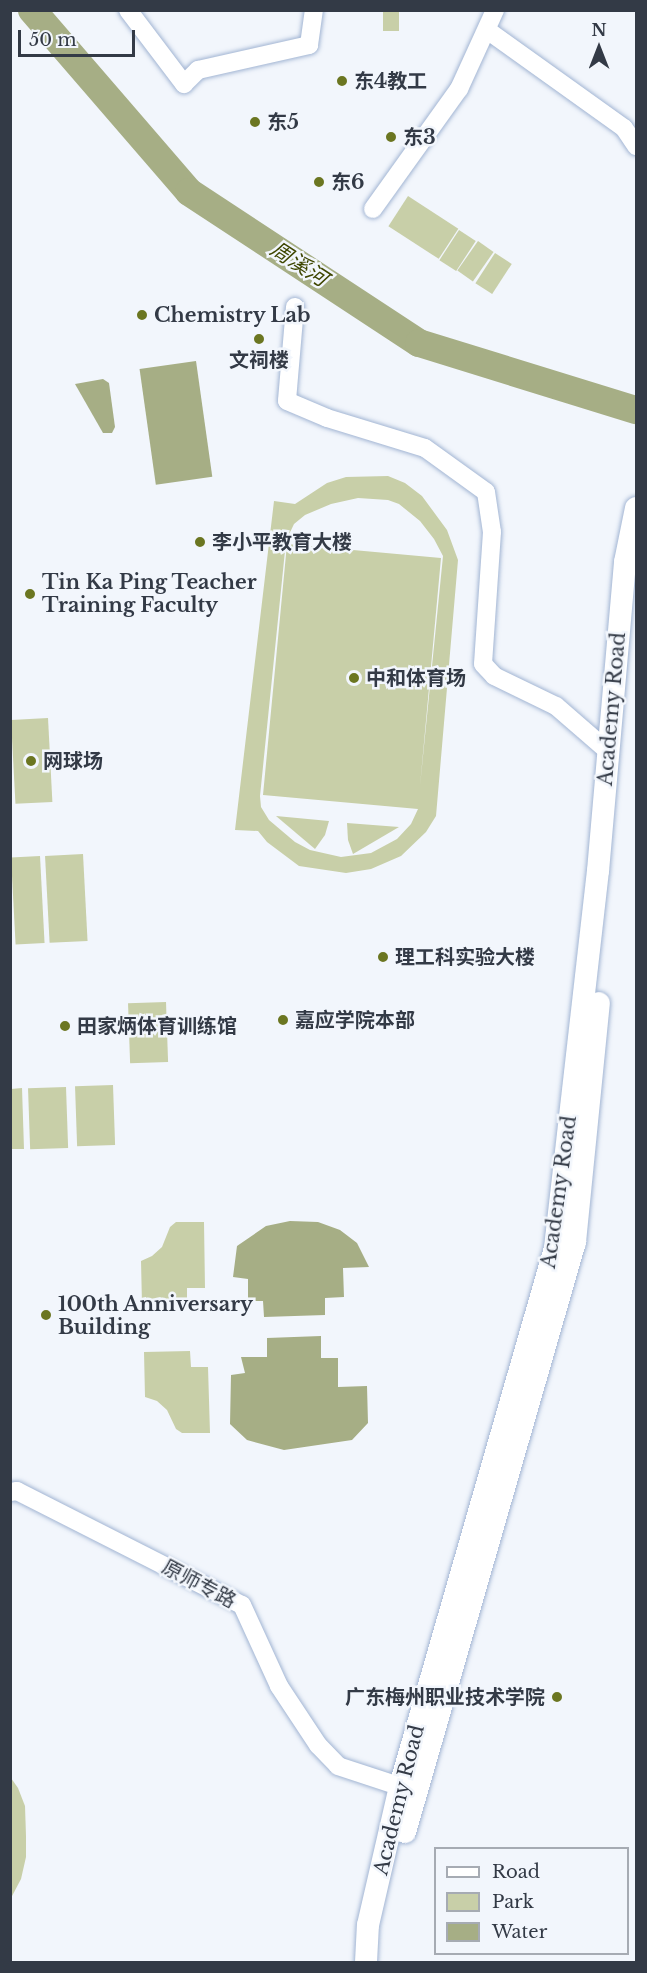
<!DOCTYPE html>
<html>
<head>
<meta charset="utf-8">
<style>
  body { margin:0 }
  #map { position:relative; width:647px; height:1973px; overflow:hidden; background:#f2f6fc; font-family:"Libre Baskerville","Noto Sans SC",serif }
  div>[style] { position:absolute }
  .green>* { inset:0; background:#c8cfa8; transform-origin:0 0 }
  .water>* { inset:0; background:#a6ae85; transform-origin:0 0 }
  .river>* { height:28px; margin:-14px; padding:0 14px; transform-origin:14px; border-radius:14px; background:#a6ae85 }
  .roads { filter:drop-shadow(0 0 2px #a2b5d3) drop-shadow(0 0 2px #a2b5d3) }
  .minor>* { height:18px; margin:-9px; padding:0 9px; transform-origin:9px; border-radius:9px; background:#fff }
  .tertiary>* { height:22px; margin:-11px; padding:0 11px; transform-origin:11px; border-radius:11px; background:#fff }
  .dots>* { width:16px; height:16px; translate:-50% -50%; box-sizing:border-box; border:3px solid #f2f6fc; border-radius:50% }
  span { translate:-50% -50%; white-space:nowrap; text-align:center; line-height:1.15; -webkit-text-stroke:5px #f2f6fc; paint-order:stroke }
  .poi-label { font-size:20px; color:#333a46; font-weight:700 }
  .left { translate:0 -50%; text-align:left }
  .right { translate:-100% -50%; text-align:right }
  .street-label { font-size:20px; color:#333a46 }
  .water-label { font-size:21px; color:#3e4600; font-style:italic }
  .frame { position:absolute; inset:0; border:12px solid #333a46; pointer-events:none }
  .legend { position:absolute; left:434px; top:1847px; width:195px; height:108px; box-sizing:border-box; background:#f2f6fc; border:2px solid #a6abb3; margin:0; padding:8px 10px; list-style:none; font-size:18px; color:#333a46 }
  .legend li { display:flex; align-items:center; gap:12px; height:30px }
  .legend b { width:30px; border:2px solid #a6abb3 }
  .north { position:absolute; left:569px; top:18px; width:60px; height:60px; -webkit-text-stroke:4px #f2f6fc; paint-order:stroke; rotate:0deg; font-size:16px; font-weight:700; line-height:24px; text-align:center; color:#333a46 }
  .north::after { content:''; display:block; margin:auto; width:21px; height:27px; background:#333a46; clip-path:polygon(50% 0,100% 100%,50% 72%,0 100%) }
  .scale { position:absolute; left:18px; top:30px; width:117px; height:27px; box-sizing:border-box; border:3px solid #333a46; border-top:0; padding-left:8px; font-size:18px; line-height:21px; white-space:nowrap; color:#333a46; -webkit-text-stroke:4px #f2f6fc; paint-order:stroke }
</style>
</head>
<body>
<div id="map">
  <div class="green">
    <i style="left:383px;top:11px;width:16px;height:20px"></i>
    <i style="left:408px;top:196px;width:60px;height:36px;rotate:33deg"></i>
    <i style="left:459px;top:230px;width:20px;height:36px;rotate:33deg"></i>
    <i style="left:478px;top:241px;width:19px;height:36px;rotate:35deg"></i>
    <i style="left:495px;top:253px;width:20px;height:36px;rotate:33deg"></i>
    <i style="clip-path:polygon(evenodd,388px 476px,405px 483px,422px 496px,447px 530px,458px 560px,436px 816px,426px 832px,401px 856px,371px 869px,346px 873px,299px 866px,267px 842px,258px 831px,235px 830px,274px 501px,295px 504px,327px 483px,346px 477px,388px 476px,358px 498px,388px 500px,399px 504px,420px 521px,434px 539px,443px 556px,420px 786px,441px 558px,287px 544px,263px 795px,418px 809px,411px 824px,397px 839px,371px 853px,341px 857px,310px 850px,295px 842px,269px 820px,261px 807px,260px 796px,286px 541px,294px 524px,305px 515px,331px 504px,358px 498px)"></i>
    <i style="left:48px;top:718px;width:84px;height:37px;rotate:87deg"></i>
    <i style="clip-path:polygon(276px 816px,329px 821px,325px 835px,315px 849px)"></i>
    <i style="clip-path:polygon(347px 823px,399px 827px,353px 854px,348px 840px)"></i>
    <i style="left:83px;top:854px;width:87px;height:38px;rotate:87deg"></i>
    <i style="left:40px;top:856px;width:87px;height:29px;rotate:87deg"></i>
    <i style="left:166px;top:1002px;width:60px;height:38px;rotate:88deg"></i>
    <i style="left:113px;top:1085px;width:60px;height:38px;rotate:88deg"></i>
    <i style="left:66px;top:1087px;width:61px;height:38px;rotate:88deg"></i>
    <i style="clip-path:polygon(22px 1088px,24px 1149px,11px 1149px,11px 1089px)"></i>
    <i style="clip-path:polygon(176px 1222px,204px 1222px,205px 1288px,187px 1288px,187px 1304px,142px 1305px,141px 1261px,152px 1256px,162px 1247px,170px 1227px)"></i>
    <i style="clip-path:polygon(190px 1351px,191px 1367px,208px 1367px,210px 1433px,182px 1433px,176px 1429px,167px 1410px,157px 1401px,145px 1397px,144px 1352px)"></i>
    <i style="clip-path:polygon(11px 1778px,18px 1788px,25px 1806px,26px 1836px,26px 1857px,21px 1879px,11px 1898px)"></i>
  </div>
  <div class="water">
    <i style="left:196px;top:361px;width:117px;height:57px;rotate:82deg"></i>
    <i style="clip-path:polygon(103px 379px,109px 383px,115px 427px,112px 433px,103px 433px,75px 384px)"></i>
    <i style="clip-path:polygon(290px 1221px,318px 1222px,340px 1230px,357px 1243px,369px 1267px,343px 1268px,344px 1297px,325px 1298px,325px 1315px,264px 1317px,263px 1301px,248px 1301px,248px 1279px,233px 1277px,237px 1246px,266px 1226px)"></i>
    <i style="clip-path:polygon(321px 1336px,321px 1358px,338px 1358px,338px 1387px,367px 1386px,368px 1423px,352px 1440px,284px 1450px,247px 1440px,230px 1424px,231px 1375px,245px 1373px,241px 1357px,267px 1357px,267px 1338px)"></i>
  </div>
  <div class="river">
    <i style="left:32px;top:10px;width:240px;rotate:49.2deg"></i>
    <i style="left:189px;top:192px;width:275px;rotate:33.3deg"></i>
    <i style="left:419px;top:343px;width:227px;rotate:17.2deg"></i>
  </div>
  <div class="roads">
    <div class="minor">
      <i style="left:128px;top:10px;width:93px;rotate:52.9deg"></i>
      <i style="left:184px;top:84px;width:20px;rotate:-45deg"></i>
      <i style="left:198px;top:70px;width:114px;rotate:-12.7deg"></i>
      <i style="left:309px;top:45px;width:35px;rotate:-82deg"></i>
      <i style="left:487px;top:30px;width:168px;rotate:35.6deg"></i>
      <i style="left:624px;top:128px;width:22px;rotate:56deg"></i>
      <i style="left:373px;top:209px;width:148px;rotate:-54.4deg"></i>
      <i style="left:459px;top:89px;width:87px;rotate:-65.5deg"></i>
      <i style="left:295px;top:307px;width:94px;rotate:94.9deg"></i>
      <i style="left:287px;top:401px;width:43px;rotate:23deg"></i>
      <i style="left:327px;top:418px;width:102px;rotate:17deg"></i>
      <i style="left:425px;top:448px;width:75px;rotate:35.8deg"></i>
      <i style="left:486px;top:492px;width:40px;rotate:81.5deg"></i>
      <i style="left:492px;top:532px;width:132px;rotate:93.9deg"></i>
      <i style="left:483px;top:664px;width:16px;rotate:47deg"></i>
      <i style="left:494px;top:676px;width:69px;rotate:25.8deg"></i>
      <i style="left:556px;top:706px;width:70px;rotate:41deg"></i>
      <i style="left:10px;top:1492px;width:7px;rotate:-8deg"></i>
      <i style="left:17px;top:1491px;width:252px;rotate:26.9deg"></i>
      <i style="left:242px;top:1605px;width:89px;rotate:65.4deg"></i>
      <i style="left:279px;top:1686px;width:71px;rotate:56.5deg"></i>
      <i style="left:318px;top:1745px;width:29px;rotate:46deg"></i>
      <i style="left:338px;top:1766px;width:77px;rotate:18.2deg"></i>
    </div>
    <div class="tertiary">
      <i style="left:405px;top:1832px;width:614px;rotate:-73.93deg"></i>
      <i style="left:575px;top:1242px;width:240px;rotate:-84.3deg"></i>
      <i style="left:366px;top:1962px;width:37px;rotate:-87deg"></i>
      <i style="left:368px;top:1925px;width:143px;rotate:-77deg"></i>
      <i style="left:400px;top:1786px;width:560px;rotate:-73.93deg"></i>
      <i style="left:555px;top:1248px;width:379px;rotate:-83.5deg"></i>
      <i style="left:598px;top:871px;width:310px;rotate:-85deg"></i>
      <i style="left:625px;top:562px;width:55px;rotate:-78.5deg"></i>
    </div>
  </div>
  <div class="dots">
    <i style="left:342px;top:81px;background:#6b7621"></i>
    <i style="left:255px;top:122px;background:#6b7621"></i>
    <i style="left:391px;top:137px;background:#6b7621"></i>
    <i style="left:319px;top:182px;background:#6b7621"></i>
    <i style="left:142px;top:315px;background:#6b7621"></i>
    <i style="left:259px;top:339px;background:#6b7621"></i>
    <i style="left:200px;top:542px;background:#6b7621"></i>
    <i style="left:30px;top:594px;background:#6b7621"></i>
    <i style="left:354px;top:678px;background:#6b7621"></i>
    <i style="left:31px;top:761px;background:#6b7621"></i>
    <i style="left:383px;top:957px;background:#6b7621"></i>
    <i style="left:283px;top:1020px;background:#6b7621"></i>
    <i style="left:65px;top:1026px;background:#6b7621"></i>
    <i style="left:46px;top:1315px;background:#6b7621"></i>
    <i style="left:557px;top:1697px;background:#6b7621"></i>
  </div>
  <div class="poi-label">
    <span class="left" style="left:354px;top:81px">东4教工</span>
    <span class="left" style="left:267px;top:122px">东5</span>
    <span class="left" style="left:403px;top:137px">东3</span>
    <span class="left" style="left:331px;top:182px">东6</span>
    <span class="left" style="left:154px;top:315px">Chemistry Lab</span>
    <span style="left:259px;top:360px">文祠楼</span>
    <span class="left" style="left:212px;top:542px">李小平教育大楼</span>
    <span class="left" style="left:42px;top:594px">Tin Ka Ping Teacher<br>Training Faculty</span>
    <span class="left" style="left:366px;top:678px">中和体育场</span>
    <span class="left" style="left:43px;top:761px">网球场</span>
    <span class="left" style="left:395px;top:957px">理工科实验大楼</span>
    <span class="left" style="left:295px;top:1020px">嘉应学院本部</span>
    <span class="left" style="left:77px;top:1026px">田家炳体育训练馆</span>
    <span class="left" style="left:58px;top:1316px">100th Anniversary<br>Building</span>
    <span class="right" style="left:545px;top:1697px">广东梅州职业技术学院</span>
  </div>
  <div class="street-label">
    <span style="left:612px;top:709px;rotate:-85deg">Academy Road</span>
    <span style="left:559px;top:1192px;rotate:-82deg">Academy Road</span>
    <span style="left:199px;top:1584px;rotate:28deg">原师专路</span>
    <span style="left:399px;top:1800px;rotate:-76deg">Academy Road</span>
  </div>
  <div class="water-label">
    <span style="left:299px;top:264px;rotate:33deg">周溪河</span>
  </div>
  <div class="frame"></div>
  <ul class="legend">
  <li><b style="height:8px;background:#fff"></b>Road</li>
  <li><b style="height:16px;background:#c8cfa8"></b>Park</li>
  <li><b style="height:16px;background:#a6ae85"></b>Water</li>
  </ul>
  <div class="north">N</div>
  <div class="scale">50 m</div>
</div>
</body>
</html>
